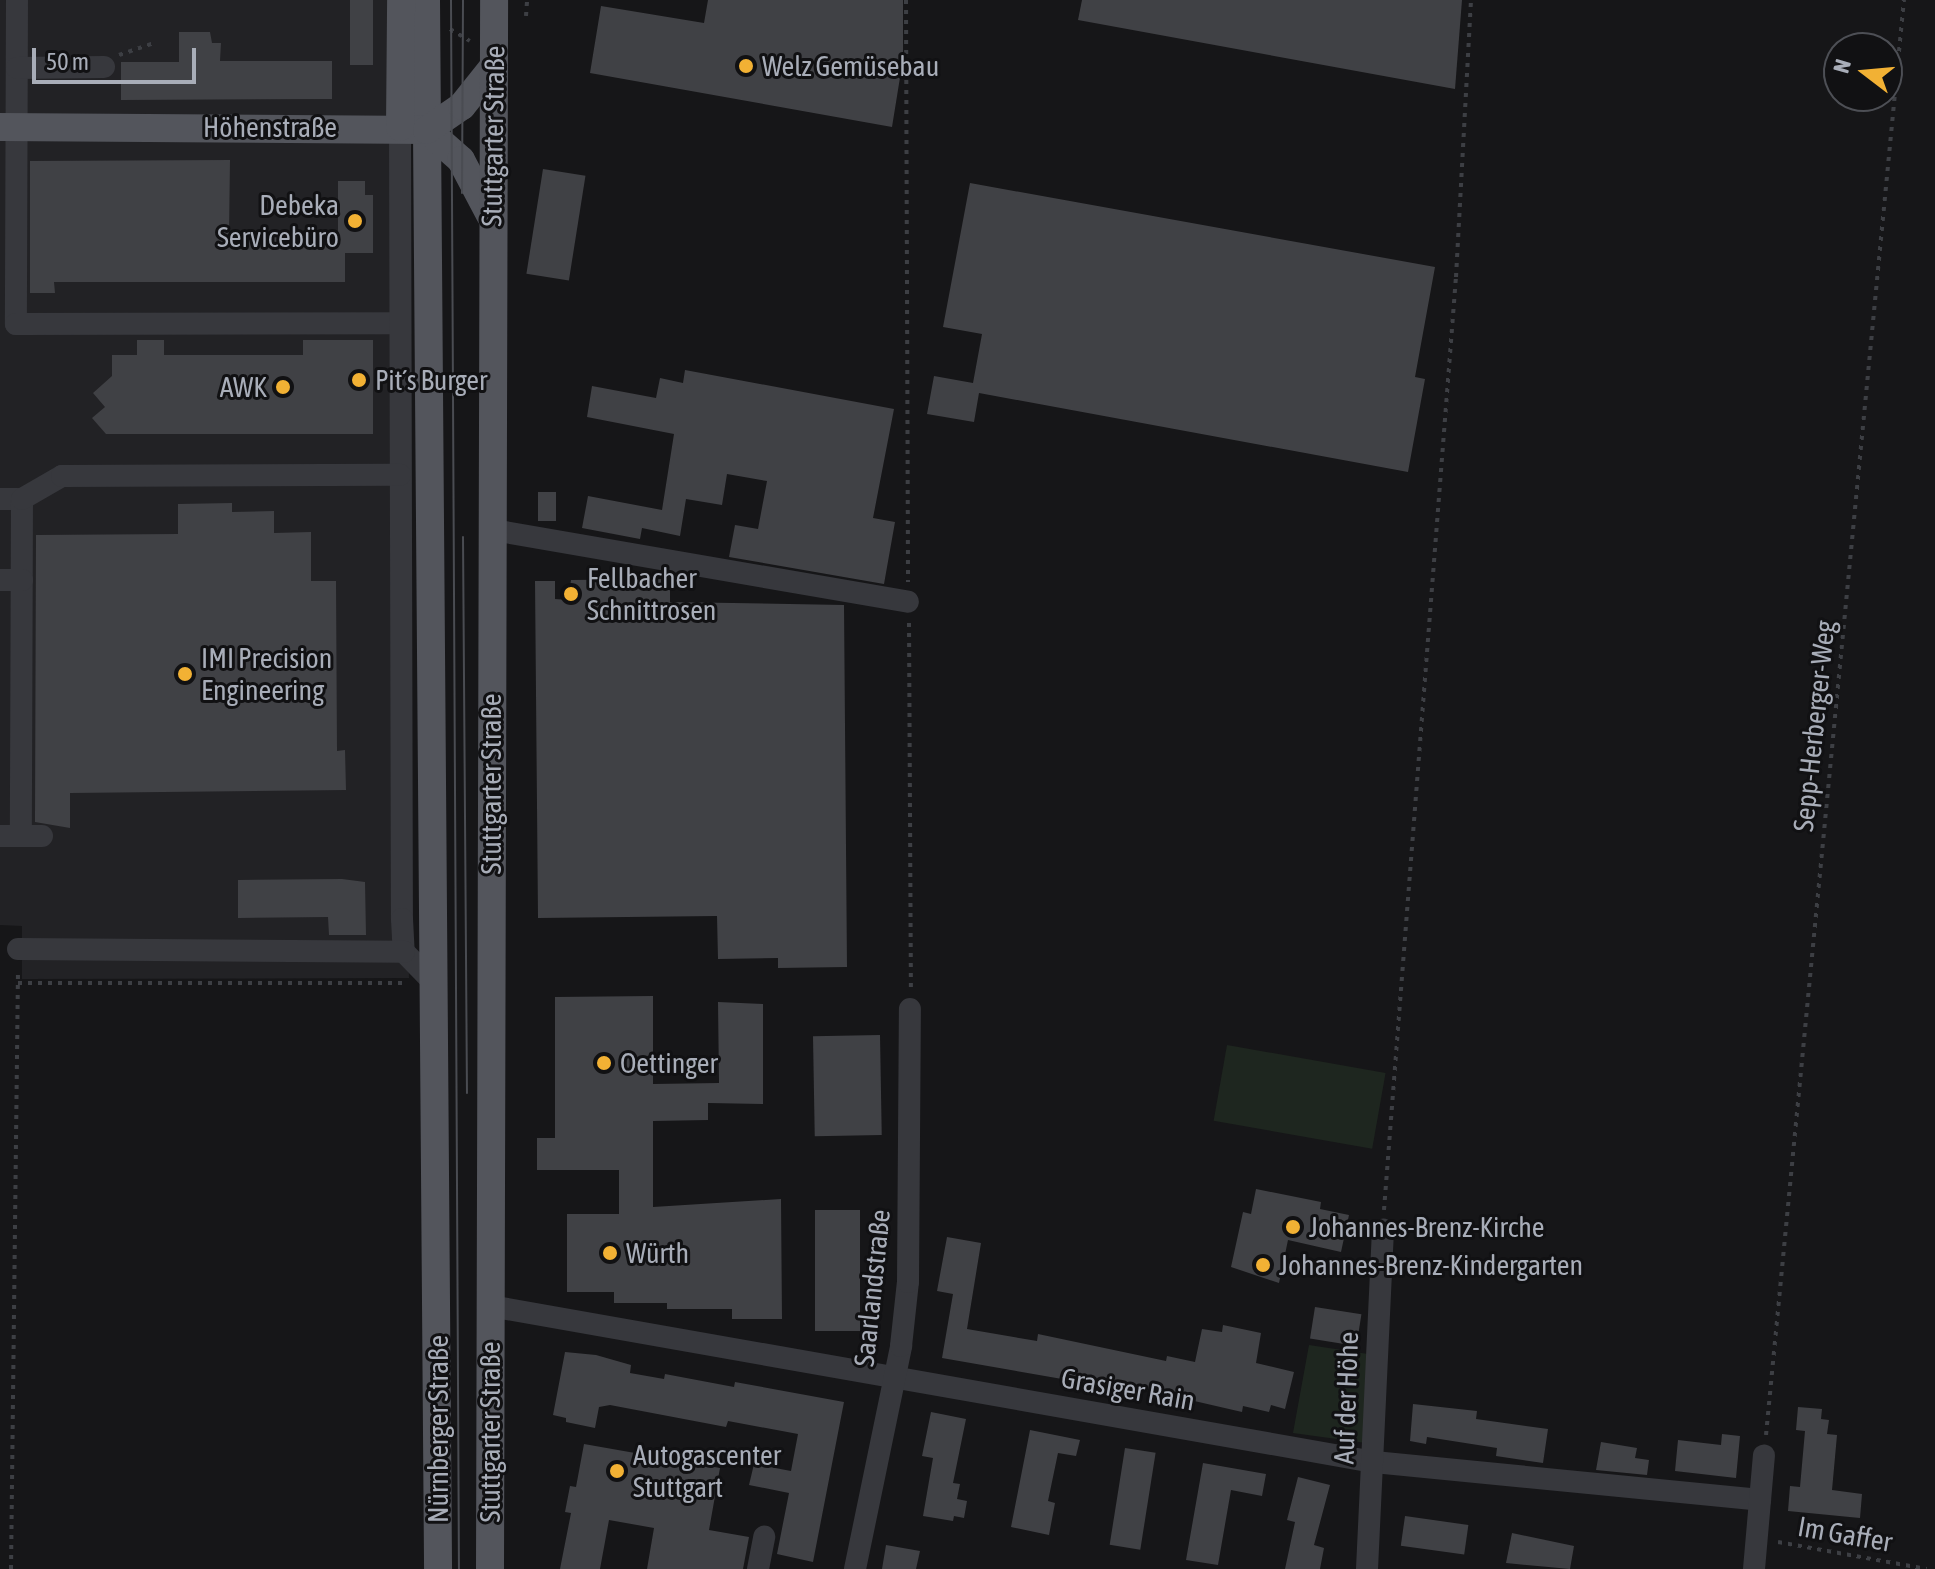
<!DOCTYPE html>
<html>
<head>
<meta charset="utf-8">
<style>
  body { margin:0 }
  #map { position:relative; width:1935px; height:1569px; overflow:hidden; background:#161618; font-family:"Asap Condensed",sans-serif }
  div>[style] { position:absolute }
  .built>* { inset:0; background:#222225 }
  .green>* { inset:0; background:#1e261f; transform-origin:0 0 }
  .building>* { inset:0; background:#404145; transform-origin:0 0 }
  .path>* { height:4px; margin-top:-2px; transform-origin:0; background:repeating-linear-gradient(90deg,#3d3f44 0 4px,transparent 0 10px) }
  .minor>* { height:22px; margin:-11px; padding:0 11px; transform-origin:11px; border-radius:11px; background:#37383d }
  .major>* { height:28px; margin:-14px; padding:0 14px; transform-origin:14px; border-radius:14px; background:#53555c }
  .tram>* { height:2px; margin:-1px; padding:0 1px; transform-origin:1px; border-radius:1px; background:#4a4c52 }
  .dots>* { width:22px; height:22px; translate:-50% -50%; box-sizing:border-box; border:4px solid #111113; border-radius:50% }
  span { translate:-50% -50%; white-space:nowrap; text-align:center; line-height:1.15; -webkit-text-stroke:6px #111113; paint-order:stroke }
  .poi-label { font-size:28px; color:#a8adb8 }
  .left { translate:0 -50%; text-align:left }
  .right { translate:-100% -50%; text-align:right }
  .street-label { font-size:28px; color:#a8adb8 }
  .north { position:absolute; left:1823px; top:32px; width:80px; height:80px; box-sizing:border-box; background:#111113; border:2px solid #4d4f55; border-radius:50%; rotate:286deg; font-size:22px; font-weight:700; line-height:32px; text-align:center; color:#a8adb8 }
  .north::after { content:''; display:block; margin:auto; width:28px; height:36px; background:#f2b134; clip-path:polygon(50% 0,100% 100%,50% 72%,0 100%) }
  .scale { position:absolute; left:32px; top:48px; width:164px; height:36px; box-sizing:border-box; border:4px solid #a8adb8; border-top:0; padding-left:10px; font-size:24px; line-height:28px; white-space:nowrap; color:#a8adb8; -webkit-text-stroke:6px #111113; paint-order:stroke }
</style>
</head>
<body>
<div id="map">
  <div class="built">
    <i style="clip-path:polygon(0 0,388px 0,409px 978px,22px 979px,22px 926px,0 925px)"></i>
  </div>
  <div class="green">
    <i style="left:1227px;top:1045px;width:161px;height:77px;rotate:10deg"></i>
    <i style="clip-path:polygon(1309px 1345px,1368px 1354px,1366px 1443px,1293px 1433px)"></i>
  </div>
  <div class="building">
    <i style="left:350px;top:0;width:23px;height:65px"></i>
    <i style="clip-path:polygon(708px 0,903px 0,903px 59px,892px 127px,590px 73px,601px 6px,704px 23px)"></i>
    <i style="clip-path:polygon(1082px 0,1462px 0,1455px 89px,1078px 20px)"></i>
    <i style="clip-path:polygon(179px 32px,210px 32px,212px 43px,221px 43px,220px 61px,332px 61px,332px 99px,121px 100px,121px 62px,179px 62px)"></i>
    <i style="clip-path:polygon(230px 160px,229px 234px,338px 234px,338px 181px,365px 181px,365px 195px,373px 195px,373px 253px,345px 253px,345px 282px,54px 282px,55px 293px,30px 293px,30px 161px)"></i>
    <i style="left:543px;top:169px;width:43px;height:106px;rotate:9deg"></i>
    <i style="clip-path:polygon(970px 183px,1435px 267px,1415px 377px,1425px 379px,1408px 472px,979px 393px,974px 422px,927px 414px,934px 376px,973px 383px,982px 334px,943px 327px)"></i>
    <i style="clip-path:polygon(137px 340px,164px 340px,164px 355px,303px 355px,303px 340px,373px 340px,373px 434px,106px 434px,92px 418px,105px 407px,93px 393px,112px 376px,112px 355px,137px 355px)"></i>
    <i style="clip-path:polygon(685px 370px,894px 409px,873px 518px,895px 522px,884px 584px,729px 557px,735px 525px,758px 529px,767px 481px,727px 474px,722px 505px,686px 499px,680px 536px,642px 528px,640px 539px,582px 528px,588px 496px,662px 510px,674px 434px,587px 417px,592px 386px,656px 398px,660px 378px,683px 383px)"></i>
    <i style="left:538px;top:492px;width:18px;height:29px"></i>
    <i style="clip-path:polygon(232px 503px,232px 512px,274px 511px,274px 533px,311px 532px,311px 581px,336px 581px,337px 751px,345px 750px,346px 790px,70px 793px,70px 828px,35px 822px,36px 535px,178px 534px,178px 504px)"></i>
    <i style="clip-path:polygon(670px 579px,670px 602px,844px 605px,847px 967px,778px 968px,778px 958px,718px 959px,717px 916px,538px 918px,535px 581px,555px 581px,555px 599px,568px 600px,571px 580px)"></i>
    <i style="clip-path:polygon(342px 879px,365px 882px,366px 935px,329px 935px,328px 917px,238px 918px,238px 880px)"></i>
    <i style="clip-path:polygon(653px 996px,653px 1084px,719px 1083px,718px 1002px,763px 1004px,763px 1104px,708px 1103px,708px 1120px,653px 1121px,653px 1207px,781px 1199px,782px 1319px,732px 1319px,732px 1309px,667px 1309px,667px 1303px,614px 1303px,614px 1292px,567px 1292px,567px 1214px,619px 1214px,619px 1170px,537px 1170px,537px 1138px,555px 1138px,555px 997px)"></i>
    <i style="left:880px;top:1035px;width:100px;height:67px;rotate:89deg"></i>
    <i style="clip-path:polygon(1256px 1189px,1321px 1202px,1320px 1209px,1349px 1215px,1341px 1252px,1288px 1240px,1279px 1283px,1231px 1267px,1243px 1212px,1251px 1214px)"></i>
    <i style="left:815px;top:1210px;width:45px;height:121px"></i>
    <i style="clip-path:polygon(947px 1237px,981px 1243px,967px 1329px,1037px 1341px,1038px 1334px,1166px 1361px,1167px 1356px,1195px 1362px,1202px 1329px,1222px 1332px,1223px 1325px,1261px 1333px,1256px 1363px,1294px 1372px,1285px 1409px,1271px 1405px,1269px 1412px,1243px 1406px,1242px 1412px,1138px 1388px,1137px 1392px,942px 1358px,953px 1294px,937px 1291px)"></i>
    <i style="left:1315px;top:1307px;width:47px;height:32px;rotate:9deg"></i>
    <i style="clip-path:polygon(565px 1352px,596px 1355px,631px 1365px,630px 1373px,664px 1379px,665px 1374px,734px 1387px,735px 1382px,844px 1402px,813px 1562px,777px 1554px,789px 1493px,749px 1485px,754px 1464px,791px 1471px,798px 1434px,728px 1421px,726px 1427px,610px 1405px,599px 1407px,595px 1428px,566px 1422px,566px 1418px,553px 1415px)"></i>
    <i style="clip-path:polygon(1413px 1404px,1477px 1411px,1476px 1419px,1548px 1429px,1543px 1463px,1496px 1456px,1497px 1448px,1427px 1437px,1426px 1444px,1410px 1441px)"></i>
    <i style="clip-path:polygon(1798px 1407px,1822px 1409px,1821px 1419px,1829px 1420px,1827px 1434px,1837px 1435px,1832px 1490px,1862px 1494px,1860px 1518px,1788px 1511px,1790px 1486px,1800px 1487px,1805px 1431px,1796px 1430px)"></i>
    <i style="clip-path:polygon(931px 1412px,966px 1419px,953px 1483px,960px 1484px,957px 1499px,967px 1501px,964px 1518px,954px 1516px,953px 1521px,923px 1516px,933px 1458px,922px 1456px)"></i>
    <i style="clip-path:polygon(1030px 1430px,1080px 1440px,1076px 1456px,1058px 1453px,1048px 1501px,1055px 1503px,1049px 1535px,1011px 1527px)"></i>
    <i style="clip-path:polygon(1722px 1434px,1740px 1436px,1736px 1478px,1675px 1471px,1678px 1440px,1721px 1445px)"></i>
    <i style="clip-path:polygon(1601px 1442px,1637px 1448px,1635px 1458px,1649px 1460px,1647px 1475px,1596px 1470px)"></i>
    <i style="clip-path:polygon(584px 1444px,720px 1468px,709px 1530px,749px 1537px,743px 1569px,647px 1569px,654px 1528px,609px 1520px,600px 1569px,560px 1569px,571px 1513px,565px 1512px,570px 1486px,576px 1487px)"></i>
    <i style="left:1125px;top:1448px;width:31px;height:98px;rotate:9deg"></i>
    <i style="clip-path:polygon(1203px 1463px,1266px 1474px,1262px 1496px,1231px 1490px,1218px 1565px,1186px 1560px)"></i>
    <i style="clip-path:polygon(1298px 1477px,1330px 1485px,1314px 1545px,1324px 1548px,1320px 1569px,1285px 1569px,1295px 1522px,1287px 1520px)"></i>
    <i style="left:1405px;top:1516px;width:64px;height:30px;rotate:8deg"></i>
    <i style="clip-path:polygon(1512px 1533px,1574px 1546px,1570px 1569px,1506px 1563px)"></i>
    <i style="clip-path:polygon(886px 1545px,920px 1551px,916px 1569px,882px 1569px)"></i>
  </div>
  <div class="path">
    <i style="left:906px;top:0;width:582px;rotate:89.8deg"></i>
    <i style="left:526px;top:16px;width:16px;rotate:-86deg"></i>
    <i style="left:450px;top:29px;width:23px;rotate:31deg"></i>
    <i style="left:119px;top:55px;width:39px;rotate:-19deg"></i>
    <i style="left:909px;top:623px;width:367px;rotate:89.7deg"></i>
    <i style="left:18px;top:983px;width:386px"></i>
    <i style="left:1384px;top:1210px;width:936px;rotate:-85.59deg"></i>
    <i style="left:1456px;top:277px;width:277px;rotate:-86.9deg"></i>
    <i style="left:1766px;top:1435px;width:1442px;rotate:-84.51deg"></i>
    <i style="left:1778px;top:1542px;width:151px;rotate:10.3deg"></i>
    <i style="left:11px;top:1569px;width:598px;rotate:-89.33deg"></i>
  </div>
  <div class="minor">
    <i style="left:17px;top:0;width:324px;rotate:90.2deg"></i>
    <i style="left:16px;top:324px;width:383px;rotate:-0.1deg"></i>
    <i style="left:17px;top:68px;width:87px;rotate:-0.7deg"></i>
    <i style="left:400px;top:127px;width:792px;rotate:89.86deg"></i>
    <i style="left:402px;top:919px;width:33px;rotate:87deg"></i>
    <i style="left:404px;top:952px;width:43px;rotate:45.9deg"></i>
    <i style="left:0;top:499px;width:22px"></i>
    <i style="left:22px;top:499px;width:337px;rotate:90.2deg"></i>
    <i style="left:22px;top:499px;width:46px;rotate:-29.9deg"></i>
    <i style="left:62px;top:476px;width:338px;rotate:-0.2deg"></i>
    <i style="left:493px;top:530px;width:421px;rotate:9.8deg"></i>
    <i style="left:0;top:580px;width:22px"></i>
    <i style="left:0;top:836px;width:42px"></i>
    <i style="left:18px;top:949px;width:386px;rotate:0.4deg"></i>
    <i style="left:490px;top:1306px;width:898px;rotate:10.01deg"></i>
    <i style="left:1374px;top:1462px;width:388px;rotate:5.6deg"></i>
    <i style="left:758px;top:1569px;width:33px;rotate:-79deg"></i>
    <i style="left:855px;top:1569px;width:228px;rotate:-78.3deg"></i>
    <i style="left:901px;top:1346px;width:64px;rotate:-83.8deg"></i>
    <i style="left:908px;top:1282px;width:273px;rotate:-89.6deg"></i>
    <i style="left:1367px;top:1569px;width:340px;rotate:-87.3deg"></i>
    <i style="left:1754px;top:1569px;width:114px;rotate:-85deg"></i>
  </div>
  <div class="major">
    <i style="left:426px;top:0;width:1569px;rotate:89.56deg"></i>
    <i style="left:0;top:127px;width:427px;rotate:0.4deg"></i>
    <i style="left:427px;top:130px;width:45px;rotate:41.4deg"></i>
    <i style="left:461px;top:160px;width:62px;rotate:62.2deg"></i>
    <i style="left:400px;top:127px;width:127px;rotate:-89.5deg"></i>
    <i style="left:427px;top:130px;width:42px;rotate:-34.4deg"></i>
    <i style="left:462px;top:106px;width:50px;rotate:-51.5deg"></i>
    <i style="left:490px;top:1569px;width:1569px;rotate:-89.85deg"></i>
  </div>
  <div class="tram">
    <i style="left:451px;top:0;width:1569px;rotate:89.71deg"></i>
    <i style="left:462px;top:193px;width:193px;rotate:-89.7deg"></i>
    <i style="left:463px;top:537px;width:556px;rotate:89.59deg"></i>
  </div>
  <div class="dots">
    <i style="left:746px;top:66px;background:#f2b134"></i>
    <i style="left:355px;top:221px;background:#f2b134"></i>
    <i style="left:359px;top:380px;background:#f2b134"></i>
    <i style="left:283px;top:387px;background:#f2b134"></i>
    <i style="left:571px;top:594px;background:#f2b134"></i>
    <i style="left:185px;top:674px;background:#f2b134"></i>
    <i style="left:604px;top:1063px;background:#f2b134"></i>
    <i style="left:1293px;top:1227px;background:#f2b134"></i>
    <i style="left:610px;top:1253px;background:#f2b134"></i>
    <i style="left:1263px;top:1265px;background:#f2b134"></i>
    <i style="left:617px;top:1471px;background:#f2b134"></i>
  </div>
  <div class="poi-label">
    <span class="left" style="left:762px;top:66px">Welz Gemüsebau</span>
    <span class="right" style="left:339px;top:221px">Debeka<br>Servicebüro</span>
    <span class="left" style="left:375px;top:380px">Pit´s Burger</span>
    <span class="right" style="left:267px;top:387px">AWK</span>
    <span class="left" style="left:587px;top:594px">Fellbacher<br>Schnittrosen</span>
    <span class="left" style="left:201px;top:674px">IMI Precision<br>Engineering</span>
    <span class="left" style="left:620px;top:1063px">Oettinger</span>
    <span class="left" style="left:1309px;top:1227px">Johannes-Brenz-Kirche</span>
    <span class="left" style="left:626px;top:1253px">Würth</span>
    <span class="left" style="left:1279px;top:1265px">Johannes-Brenz-Kindergarten</span>
    <span class="left" style="left:633px;top:1471px">Autogascenter<br>Stuttgart</span>
  </div>
  <div class="street-label">
    <span style="left:270px;top:127px">Höhenstraße</span>
    <span style="left:493px;top:136px;rotate:-89deg">Stuttgarter Straße</span>
    <span style="left:1814px;top:726px;rotate:-84deg">Sepp-Herberger-Weg</span>
    <span style="left:491px;top:784px;rotate:-90deg">Stuttgarter Straße</span>
    <span style="left:872px;top:1288px;rotate:-84deg">Saarlandstraße</span>
    <span style="left:1128px;top:1389px;rotate:10deg">Grasiger Rain</span>
    <span style="left:1346px;top:1398px;rotate:-88deg">Auf der Höhe</span>
    <span style="left:438px;top:1429px;rotate:-90deg">Nürnberger Straße</span>
    <span style="left:490px;top:1432px;rotate:-90deg">Stuttgarter Straße</span>
    <span style="left:1845px;top:1534px;rotate:10deg">Im Gaffer</span>
  </div>
  <div class="north">N</div>
  <div class="scale">50 m</div>
</div>
</body>
</html>
